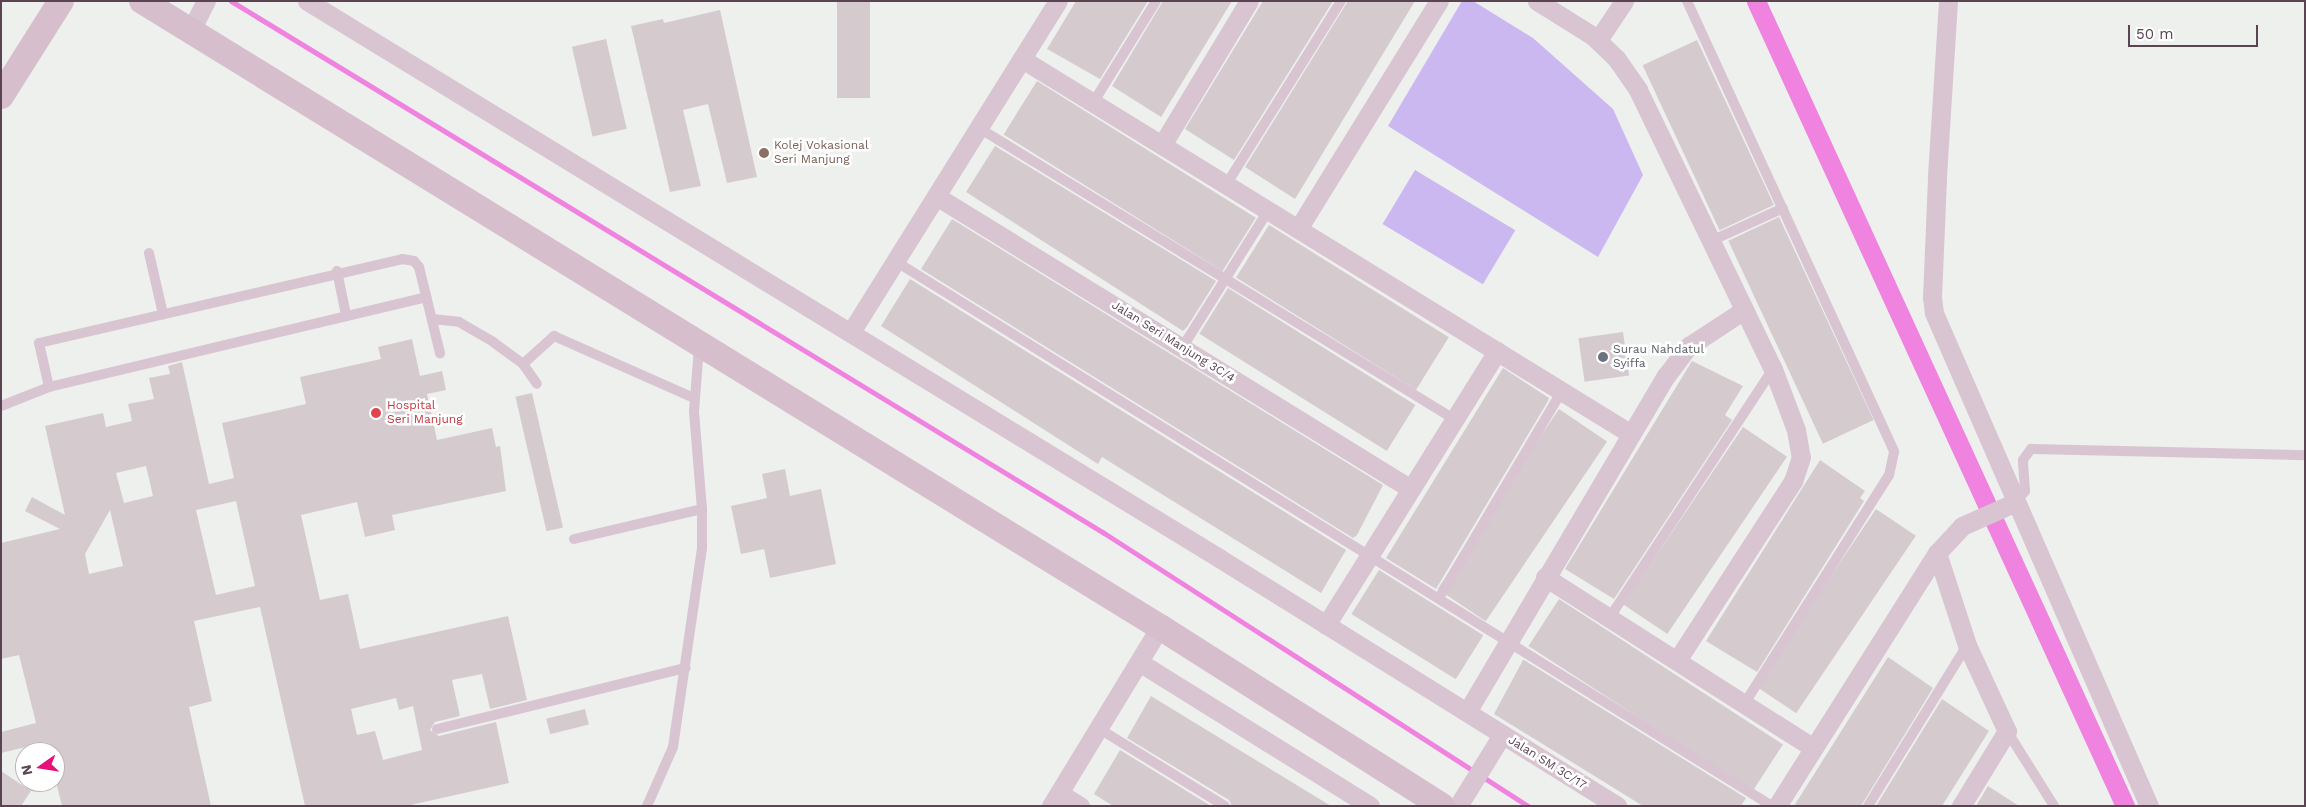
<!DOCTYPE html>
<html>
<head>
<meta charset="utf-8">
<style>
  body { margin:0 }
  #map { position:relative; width:2306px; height:807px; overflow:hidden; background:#edf0ed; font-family:"Work Sans",sans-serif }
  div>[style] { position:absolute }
  .green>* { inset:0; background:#cbb8f0; transform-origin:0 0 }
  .stream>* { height:5px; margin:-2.5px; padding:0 2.5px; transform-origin:2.5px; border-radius:2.5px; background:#ef83df }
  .canal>* { height:19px; margin:-9.5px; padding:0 9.5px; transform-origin:9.5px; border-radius:9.5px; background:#ef83df }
  .building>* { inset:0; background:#d5cbcf; transform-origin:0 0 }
  .lane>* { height:10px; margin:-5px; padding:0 5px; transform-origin:5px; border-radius:5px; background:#d8c5d1 }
  .street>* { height:19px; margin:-9.5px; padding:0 9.5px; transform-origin:9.5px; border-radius:9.5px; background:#d8c5d1 }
  .secondary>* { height:26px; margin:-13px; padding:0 13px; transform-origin:13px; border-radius:13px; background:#d7becc }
  .dots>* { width:14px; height:14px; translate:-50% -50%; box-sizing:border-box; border:2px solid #fff; border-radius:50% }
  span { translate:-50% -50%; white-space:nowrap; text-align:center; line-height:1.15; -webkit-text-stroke:5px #fff; paint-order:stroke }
  .education-label { font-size:12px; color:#785e54 }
  .left { translate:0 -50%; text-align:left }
  .street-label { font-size:12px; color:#5b4452 }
  .worship-label { font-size:12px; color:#5b616d }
  .health-label { font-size:12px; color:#be3a42 }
  .frame { position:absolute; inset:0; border:2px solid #5b4452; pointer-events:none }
  .north { position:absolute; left:15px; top:742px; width:50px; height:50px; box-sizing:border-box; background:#fff; border:1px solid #bdb4ba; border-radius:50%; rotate:257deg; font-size:14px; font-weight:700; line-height:20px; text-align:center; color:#5b4452 }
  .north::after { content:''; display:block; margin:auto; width:18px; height:22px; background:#e6117a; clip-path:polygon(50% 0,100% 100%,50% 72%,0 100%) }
  .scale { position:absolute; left:2128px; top:25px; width:130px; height:22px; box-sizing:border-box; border:2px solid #5b4452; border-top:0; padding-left:6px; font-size:15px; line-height:18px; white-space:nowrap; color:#5b4452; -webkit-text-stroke:4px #fff; paint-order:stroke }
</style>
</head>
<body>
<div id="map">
  <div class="green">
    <i style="clip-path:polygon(1462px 1px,1473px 1px,1533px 38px,1613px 109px,1643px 175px,1598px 257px,1388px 126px)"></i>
    <i style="left:1415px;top:170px;width:117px;height:63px;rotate:31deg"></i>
  </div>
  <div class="stream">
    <i style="left:231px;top:1px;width:1022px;rotate:31.36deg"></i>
    <i style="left:1104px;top:533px;width:504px;rotate:32.78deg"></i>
  </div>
  <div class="canal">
    <i style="left:1756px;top:1px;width:886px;rotate:65.37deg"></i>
  </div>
  <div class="building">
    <i style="left:837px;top:1px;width:33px;height:97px"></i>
    <i style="clip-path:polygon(1076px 1px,1148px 1px,1100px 79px,1047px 49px)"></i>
    <i style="clip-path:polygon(1163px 1px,1232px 1px,1161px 117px,1112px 86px)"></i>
    <i style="clip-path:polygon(1263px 1px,1333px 1px,1234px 160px,1185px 129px)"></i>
    <i style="clip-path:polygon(1348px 1px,1415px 1px,1295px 199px,1245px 167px)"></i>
    <i style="clip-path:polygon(720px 10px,757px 177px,727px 183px,708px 104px,683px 110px,701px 186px,670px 192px,631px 26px,663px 19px,664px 23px)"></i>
    <i style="left:606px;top:39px;width:92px;height:35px;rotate:77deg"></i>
    <i style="left:1697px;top:40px;width:182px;height:60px;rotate:65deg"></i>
    <i style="left:1037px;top:81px;width:258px;height:63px;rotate:32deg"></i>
    <i style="clip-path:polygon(995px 146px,1216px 281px,1187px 327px,1183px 331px,966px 192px)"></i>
    <i style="left:1779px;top:217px;width:224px;height:56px;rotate:65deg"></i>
    <i style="clip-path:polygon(952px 219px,1383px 485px,1357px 535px,1353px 538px,921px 269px)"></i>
    <i style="left:1269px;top:225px;width:212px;height:62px;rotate:32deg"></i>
    <i style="clip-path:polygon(910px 279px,1346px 550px,1321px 593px,1102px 457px,1098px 464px,881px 326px)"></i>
    <i style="left:1228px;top:288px;width:221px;height:54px;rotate:32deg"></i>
    <i style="left:1623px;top:332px;width:44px;height:45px;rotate:82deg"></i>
    <i style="clip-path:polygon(evenodd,412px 339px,420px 376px,442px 371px,446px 390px,427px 394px,437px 440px,492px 428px,496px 447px,500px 446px,506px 491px,392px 515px,395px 530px,365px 537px,357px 502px,301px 515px,320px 600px,348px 594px,360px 649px,508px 616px,527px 700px,490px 709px,482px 674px,452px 680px,460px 716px,435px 722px,430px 730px,439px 736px,496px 722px,509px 783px,406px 806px,305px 806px,260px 607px,194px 621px,212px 701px,189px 707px,211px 806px,62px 806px,55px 778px,55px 752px,49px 752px,46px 742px,1px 753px,1px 732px,36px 723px,19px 655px,1px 659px,1px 543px,60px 529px,25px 511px,32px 497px,65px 515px,45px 426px,103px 413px,106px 427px,132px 421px,128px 404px,154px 399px,149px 378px,170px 374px,168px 366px,182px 362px,209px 484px,234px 478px,222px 423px,306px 404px,300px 377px,381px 359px,378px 347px,412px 339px,146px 466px,153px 496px,124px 503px,116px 473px,146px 466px,412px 339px,236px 501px,255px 586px,216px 595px,196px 510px,236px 501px,412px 339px,110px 510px,123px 566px,89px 574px,85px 554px,110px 510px,412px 339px,396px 698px,399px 710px,413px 706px,422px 750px,383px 760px,375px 731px,357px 735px,351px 709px,396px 698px)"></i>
    <i style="clip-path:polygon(1692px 361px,1743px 386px,1725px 415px,1732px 420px,1614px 599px,1565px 569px)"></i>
    <i style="clip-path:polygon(1503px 368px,1549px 398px,1548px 401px,1436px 589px,1386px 558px)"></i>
    <i style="left:532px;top:393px;width:138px;height:17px;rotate:77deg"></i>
    <i style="left:1559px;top:409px;width:58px;height:217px;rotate:34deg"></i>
    <i style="left:1743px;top:427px;width:53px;height:214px;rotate:34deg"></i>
    <i style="clip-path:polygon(1820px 460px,1865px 491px,1860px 498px,1864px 501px,1757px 672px,1706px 641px)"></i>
    <i style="clip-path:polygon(785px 469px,790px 496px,821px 489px,836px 564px,770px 578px,764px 549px,741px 554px,731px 506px,767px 498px,762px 474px)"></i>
    <i style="left:1876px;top:509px;width:48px;height:214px;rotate:34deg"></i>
    <i style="left:1379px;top:570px;width:123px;height:52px;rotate:32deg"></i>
    <i style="left:1559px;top:599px;width:267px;height:56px;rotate:33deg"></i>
    <i style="clip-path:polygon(1888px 657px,1933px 688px,1861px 806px,1794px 806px)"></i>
    <i style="clip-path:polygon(1523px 660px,1524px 660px,1746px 798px,1741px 806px,1643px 806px,1494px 714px)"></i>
    <i style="clip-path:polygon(1151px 696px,1331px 806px,1232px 806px,1229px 800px,1127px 738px)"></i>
    <i style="clip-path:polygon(1942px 699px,1989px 731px,1942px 806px,1876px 806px)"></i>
    <i style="left:585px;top:709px;width:16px;height:40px;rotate:76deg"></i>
    <i style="clip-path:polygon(1120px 750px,1211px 806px,1113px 806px,1094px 794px)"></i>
    <i style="clip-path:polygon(1px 771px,31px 791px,21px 806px,1px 806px)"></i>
    <i style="clip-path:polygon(1988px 786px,2019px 806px,1976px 806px)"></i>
  </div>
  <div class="lane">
    <i style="left:1687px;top:1px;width:496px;rotate:65.3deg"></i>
    <i style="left:1894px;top:452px;width:24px;rotate:102deg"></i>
    <i style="left:1889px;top:475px;width:270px;rotate:122.3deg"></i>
    <i style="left:1093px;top:103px;width:120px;rotate:-58.3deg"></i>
    <i style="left:979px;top:128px;width:557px;rotate:31.49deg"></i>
    <i style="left:1226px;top:185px;width:217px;rotate:-58deg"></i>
    <i style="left:1711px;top:241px;width:79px;rotate:-24.6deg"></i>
    <i style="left:149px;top:253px;width:63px;rotate:77.1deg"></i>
    <i style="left:895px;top:261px;width:1033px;rotate:31.86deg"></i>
    <i style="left:337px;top:271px;width:45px;rotate:78.4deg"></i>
    <i style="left:432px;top:319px;width:27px;rotate:6deg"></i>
    <i style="left:459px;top:322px;width:39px;rotate:30deg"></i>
    <i style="left:493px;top:342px;width:37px;rotate:36deg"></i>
    <i style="left:523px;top:364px;width:24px;rotate:55deg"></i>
    <i style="left:1182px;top:348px;width:162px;rotate:-57.9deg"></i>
    <i style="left:523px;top:364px;width:42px;rotate:-42.1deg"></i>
    <i style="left:554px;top:336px;width:153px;rotate:23.9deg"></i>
    <i style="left:49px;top:387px;width:45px;rotate:-102.8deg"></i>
    <i style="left:39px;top:343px;width:373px;rotate:-13deg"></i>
    <i style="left:402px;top:259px;width:12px;rotate:9deg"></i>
    <i style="left:414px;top:261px;width:8px;rotate:50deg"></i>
    <i style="left:419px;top:267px;width:89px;rotate:76.3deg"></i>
    <i style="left:1px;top:406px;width:52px;rotate:-21.6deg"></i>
    <i style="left:49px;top:387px;width:388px;rotate:-13.4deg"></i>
    <i style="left:2014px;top:503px;width:16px;rotate:-47deg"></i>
    <i style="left:2025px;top:491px;width:31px;rotate:-94deg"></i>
    <i style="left:2023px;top:460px;width:14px;rotate:-54deg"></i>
    <i style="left:2031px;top:449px;width:274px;rotate:1.3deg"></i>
    <i style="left:574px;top:539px;width:131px;rotate:-13.2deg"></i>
    <i style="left:1439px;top:598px;width:241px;rotate:-59.3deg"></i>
    <i style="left:1610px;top:617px;width:297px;rotate:-56.7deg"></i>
    <i style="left:1098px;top:728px;width:149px;rotate:31.6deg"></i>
    <i style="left:437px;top:729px;width:256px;rotate:-13.8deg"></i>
    <i style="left:2007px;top:731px;width:89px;rotate:57.9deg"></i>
    <i style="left:647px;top:806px;width:64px;rotate:-66.2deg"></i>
    <i style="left:673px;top:747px;width:201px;rotate:-81.7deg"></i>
    <i style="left:702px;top:548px;width:39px;rotate:-90deg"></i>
    <i style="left:702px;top:509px;width:98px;rotate:-94.7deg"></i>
    <i style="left:694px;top:411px;width:64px;rotate:-85.5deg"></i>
    <i style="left:1868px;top:806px;width:189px;rotate:-58.4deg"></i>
  </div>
  <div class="street">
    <i style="left:307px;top:1px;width:1069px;rotate:31.41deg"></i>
    <i style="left:1219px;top:558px;width:469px;rotate:31.9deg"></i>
    <i style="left:1537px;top:1px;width:66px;rotate:32deg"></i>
    <i style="left:1593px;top:36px;width:32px;rotate:44deg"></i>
    <i style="left:1616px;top:58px;width:39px;rotate:55deg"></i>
    <i style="left:1638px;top:90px;width:310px;rotate:64.2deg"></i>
    <i style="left:1773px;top:369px;width:65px;rotate:69.3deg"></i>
    <i style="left:1796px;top:430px;width:27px;rotate:80deg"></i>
    <i style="left:1801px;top:457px;width:25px;rotate:108deg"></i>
    <i style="left:1793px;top:481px;width:212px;rotate:122.9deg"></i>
    <i style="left:1948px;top:1px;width:177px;rotate:93.6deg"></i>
    <i style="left:1937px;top:178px;width:119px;rotate:92.4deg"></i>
    <i style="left:1932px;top:297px;width:16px;rotate:83deg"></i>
    <i style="left:1934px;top:313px;width:538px;rotate:66.44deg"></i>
    <i style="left:191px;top:30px;width:33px;rotate:-63deg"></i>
    <i style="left:1598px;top:40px;width:47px;rotate:-56.3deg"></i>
    <i style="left:1022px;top:59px;width:715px;rotate:31.62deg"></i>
    <i style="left:1162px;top:145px;width:168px;rotate:-58.9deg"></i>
    <i style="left:936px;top:196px;width:558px;rotate:31.67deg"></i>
    <i style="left:1298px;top:229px;width:268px;rotate:-58.3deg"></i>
    <i style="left:851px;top:332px;width:390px;rotate:-58deg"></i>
    <i style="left:1937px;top:553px;width:37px;rotate:-47deg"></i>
    <i style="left:1962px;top:526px;width:57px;rotate:-23.9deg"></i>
    <i style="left:1545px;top:577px;width:318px;rotate:32.5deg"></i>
    <i style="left:1326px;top:625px;width:323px;rotate:-58deg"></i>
    <i style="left:1139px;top:662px;width:272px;rotate:31.9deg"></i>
    <i style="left:1467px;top:712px;width:391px;rotate:-59.4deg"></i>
    <i style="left:1666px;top:376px;width:38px;rotate:-53deg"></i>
    <i style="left:1689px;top:346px;width:66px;rotate:-33.2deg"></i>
    <i style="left:1059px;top:793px;width:25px;rotate:32deg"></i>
    <i style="left:1051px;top:806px;width:210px;rotate:-58.7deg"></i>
    <i style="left:1458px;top:806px;width:84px;rotate:-58.2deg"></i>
    <i style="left:1777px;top:806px;width:299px;rotate:-57.7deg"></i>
    <i style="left:1937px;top:553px;width:97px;rotate:71.9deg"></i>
    <i style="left:1967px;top:645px;width:95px;rotate:65.1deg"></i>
    <i style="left:2007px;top:731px;width:88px;rotate:121.5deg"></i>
  </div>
  <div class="secondary">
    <i style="left:142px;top:1px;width:1195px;rotate:31.59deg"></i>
    <i style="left:1160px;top:627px;width:334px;rotate:32.4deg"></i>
    <i style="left:1px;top:96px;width:112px;rotate:-57.7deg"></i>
  </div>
  <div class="dots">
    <i style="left:764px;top:153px;background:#8d6e63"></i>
    <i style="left:1603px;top:357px;background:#6b7280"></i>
    <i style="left:376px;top:413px;background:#e0444e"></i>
  </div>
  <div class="education-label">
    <span class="left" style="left:774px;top:153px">Kolej Vokasional<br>Seri Manjung</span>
  </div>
  <div class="street-label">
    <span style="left:1173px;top:342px;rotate:32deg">Jalan Seri Manjung 3C/4</span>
    <span style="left:1547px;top:763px;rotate:32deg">Jalan SM 3C/17</span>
  </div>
  <div class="worship-label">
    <span class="left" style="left:1613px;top:357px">Surau Nahdatul<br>Syiffa</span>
  </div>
  <div class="health-label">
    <span class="left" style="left:387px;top:413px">Hospital<br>Seri Manjung</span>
  </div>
  <div class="frame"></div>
  <div class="north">N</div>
  <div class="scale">50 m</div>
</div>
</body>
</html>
